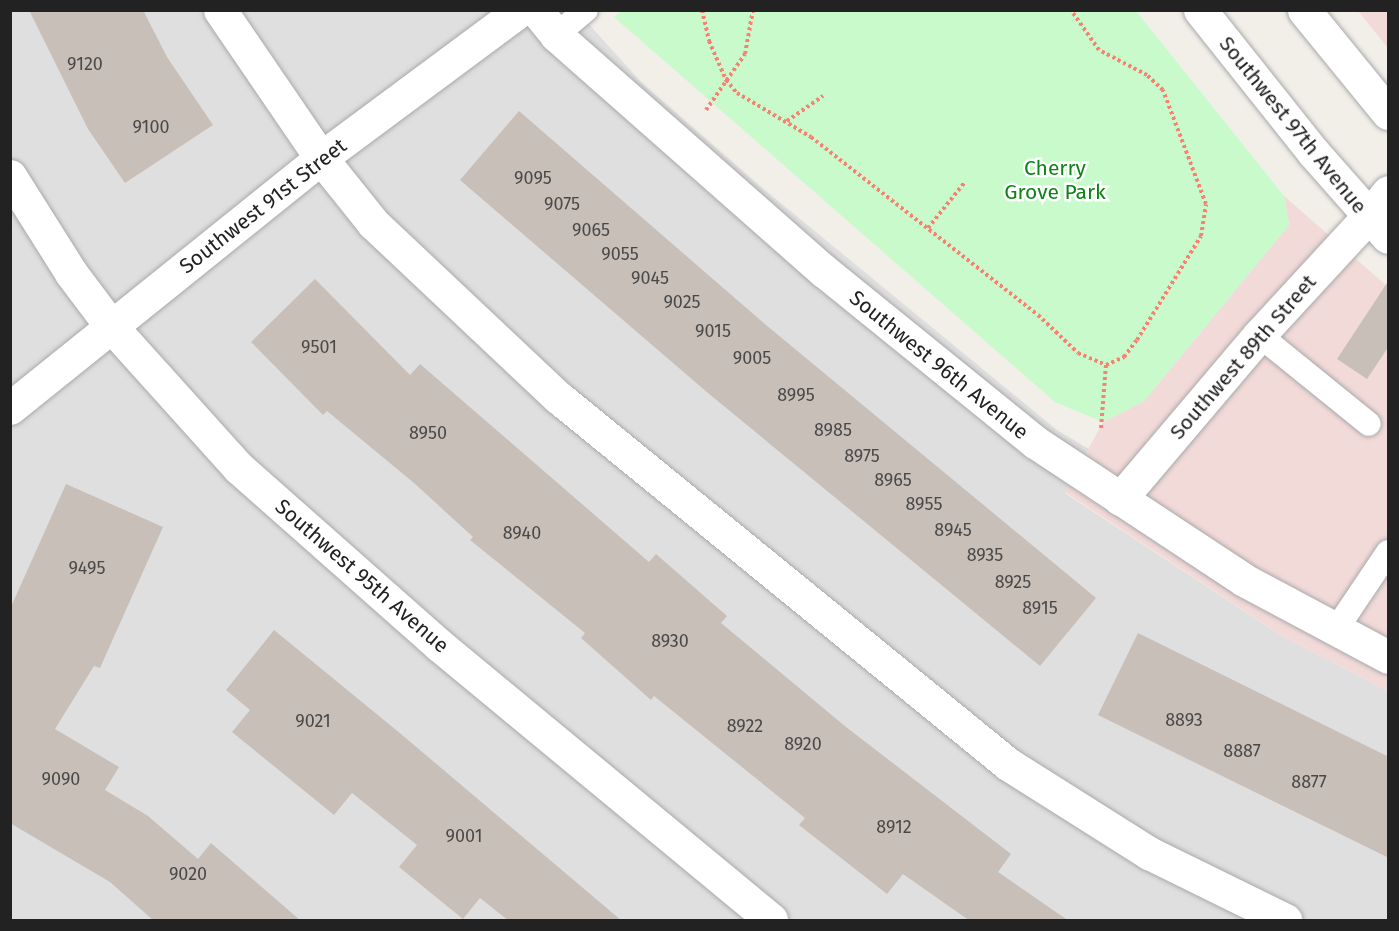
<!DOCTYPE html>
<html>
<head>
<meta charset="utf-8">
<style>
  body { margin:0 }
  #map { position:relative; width:1399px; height:931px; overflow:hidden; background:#f2efe9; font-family:"Fira Sans",sans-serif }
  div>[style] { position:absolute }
  .residential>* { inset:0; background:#e0dfdf }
  .commercial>* { inset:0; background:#f2dad9 }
  .park>* { inset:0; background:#c8facc }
  .building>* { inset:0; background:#c7bfb8 }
  .path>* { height:4px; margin-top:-2px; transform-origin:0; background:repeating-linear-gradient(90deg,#fa8072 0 3px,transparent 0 6px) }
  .roads { filter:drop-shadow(0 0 2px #a9a9a9) drop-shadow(0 0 2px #a9a9a9) }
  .service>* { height:24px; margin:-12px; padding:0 12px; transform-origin:12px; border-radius:12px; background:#fff }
  .minor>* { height:33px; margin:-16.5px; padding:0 16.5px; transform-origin:16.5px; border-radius:16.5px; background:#fff }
  .tertiary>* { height:33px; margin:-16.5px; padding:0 16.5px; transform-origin:16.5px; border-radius:16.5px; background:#fff }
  span { translate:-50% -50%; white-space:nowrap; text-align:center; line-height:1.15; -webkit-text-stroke:5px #fff; paint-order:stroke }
  .number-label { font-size:18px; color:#4b4948 }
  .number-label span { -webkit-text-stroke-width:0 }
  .street-label { font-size:21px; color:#222 }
  .park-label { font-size:21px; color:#0c8416 }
  .frame { position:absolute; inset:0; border:12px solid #222; pointer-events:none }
</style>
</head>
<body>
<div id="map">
  <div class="residential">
    <i style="clip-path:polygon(10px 11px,577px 11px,641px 82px,760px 186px,1057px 430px,1089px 449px,1065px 493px,1282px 636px,1388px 691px,1388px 920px,11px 920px)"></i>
  </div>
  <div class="commercial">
    <i style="clip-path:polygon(1358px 11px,1388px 11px,1388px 48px)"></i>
    <i style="clip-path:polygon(1284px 196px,1388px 287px,1388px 691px,1282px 636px,1065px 492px,1103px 422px,1144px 401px,1289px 225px)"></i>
  </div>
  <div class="park">
    <i style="clip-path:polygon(622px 11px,1136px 11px,1284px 196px,1289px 225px,1144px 401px,1103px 422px,1055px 402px,614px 17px)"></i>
  </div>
  <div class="building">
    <i style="clip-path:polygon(29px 10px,143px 10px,167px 57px,213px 125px,125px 183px,88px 129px)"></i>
    <i style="clip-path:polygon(519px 111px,766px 325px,1096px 598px,1040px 666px,708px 393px,460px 180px)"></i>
    <i style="clip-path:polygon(315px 279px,410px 375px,420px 364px,649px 562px,656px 554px,727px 616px,721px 623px,846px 727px,1011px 854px,998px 872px,1069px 921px,970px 921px,903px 874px,887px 894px,799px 825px,805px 818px,654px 696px,651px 700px,581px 638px,585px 633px,470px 540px,473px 537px,414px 483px,327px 411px,323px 415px,251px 342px)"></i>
    <i style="clip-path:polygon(1389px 280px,1389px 346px,1367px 379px,1337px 359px)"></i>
    <i style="clip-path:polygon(66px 484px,163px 527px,100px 668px,94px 666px,55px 729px,119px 767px,105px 790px,148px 816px,198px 859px,211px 843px,301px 921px,154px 921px,110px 882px,10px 823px,10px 609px)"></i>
    <i style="clip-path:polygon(274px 630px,401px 734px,622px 921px,509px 921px,480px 898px,463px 919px,399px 867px,417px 845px,352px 793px,334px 815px,232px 732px,250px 710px,226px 690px)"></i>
    <i style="clip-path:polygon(1138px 633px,1389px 757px,1389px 858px,1098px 715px)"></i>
  </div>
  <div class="path">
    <i style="left:702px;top:10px;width:32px;rotate:77deg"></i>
    <i style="left:709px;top:41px;width:43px;rotate:66.4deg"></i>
    <i style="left:726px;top:80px;width:17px;rotate:50deg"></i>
    <i style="left:737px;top:93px;width:86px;rotate:30.7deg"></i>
    <i style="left:811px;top:137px;width:288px;rotate:38.1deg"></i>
    <i style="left:1038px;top:315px;width:55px;rotate:43.5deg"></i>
    <i style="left:1078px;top:353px;width:30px;rotate:23deg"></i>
    <i style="left:1106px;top:365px;width:20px;rotate:-24deg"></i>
    <i style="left:1124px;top:357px;width:21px;rotate:-53deg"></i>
    <i style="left:1137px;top:340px;width:122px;rotate:-58.4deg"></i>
    <i style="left:1201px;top:236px;width:32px;rotate:-81deg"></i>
    <i style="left:1206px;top:204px;width:122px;rotate:-110.7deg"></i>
    <i style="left:1163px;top:90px;width:22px;rotate:-137deg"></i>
    <i style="left:1147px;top:75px;width:54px;rotate:-152.5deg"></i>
    <i style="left:1099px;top:50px;width:49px;rotate:-125deg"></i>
    <i style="left:706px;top:110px;width:68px;rotate:-55.1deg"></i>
    <i style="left:745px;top:54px;width:45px;rotate:-79.7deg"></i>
    <i style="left:787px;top:121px;width:44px;rotate:-34.8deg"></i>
    <i style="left:928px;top:228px;width:59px;rotate:-51.2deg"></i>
    <i style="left:1101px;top:428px;width:63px;rotate:-85.5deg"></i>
  </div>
  <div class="roads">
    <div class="service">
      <i style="left:556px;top:35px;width:39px;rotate:-40deg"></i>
      <i style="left:1259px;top:335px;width:141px;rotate:39deg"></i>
      <i style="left:1335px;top:631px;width:95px;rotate:-56.1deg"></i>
    </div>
    <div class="minor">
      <i style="left:220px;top:10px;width:179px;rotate:55.7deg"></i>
      <i style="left:321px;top:158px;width:83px;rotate:51.3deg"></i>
      <i style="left:373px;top:223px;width:255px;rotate:43.3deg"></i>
      <i style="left:559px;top:398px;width:579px;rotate:39.19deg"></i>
      <i style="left:1008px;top:764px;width:167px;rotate:32.3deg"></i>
      <i style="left:1149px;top:853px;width:152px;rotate:26.2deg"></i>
      <i style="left:536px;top:10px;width:32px;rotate:51deg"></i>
      <i style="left:556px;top:35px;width:357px;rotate:41.4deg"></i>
      <i style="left:824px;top:271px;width:272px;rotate:39deg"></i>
      <i style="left:1035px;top:442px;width:250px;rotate:33.4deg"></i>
      <i style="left:1244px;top:580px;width:163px;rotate:28.1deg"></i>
      <i style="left:10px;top:176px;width:115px;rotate:57.8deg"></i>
      <i style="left:71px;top:273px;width:66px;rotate:53deg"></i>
      <i style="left:111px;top:326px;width:191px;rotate:48deg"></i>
      <i style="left:239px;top:468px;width:267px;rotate:41.5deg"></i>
      <i style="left:439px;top:645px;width:431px;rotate:39.6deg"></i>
      <i style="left:10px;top:408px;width:399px;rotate:-38.8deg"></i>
      <i style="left:321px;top:158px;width:248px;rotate:-36.6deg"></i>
      <i style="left:1120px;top:499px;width:215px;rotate:-49.7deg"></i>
      <i style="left:1259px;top:335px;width:161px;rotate:-47.3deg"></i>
    </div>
    <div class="tertiary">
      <i style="left:1200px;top:10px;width:181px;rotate:51.5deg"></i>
      <i style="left:1313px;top:152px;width:113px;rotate:48.6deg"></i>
      <i style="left:1304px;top:10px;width:133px;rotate:50.8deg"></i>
      <i style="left:1368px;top:217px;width:32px;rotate:-51deg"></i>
    </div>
  </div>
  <div class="number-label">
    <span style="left:85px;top:64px">9120</span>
    <span style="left:151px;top:127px">9100</span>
    <span style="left:533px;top:178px">9095</span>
    <span style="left:562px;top:204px">9075</span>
    <span style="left:591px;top:230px">9065</span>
    <span style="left:620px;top:254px">9055</span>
    <span style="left:650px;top:278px">9045</span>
    <span style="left:682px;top:302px">9025</span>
    <span style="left:713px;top:331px">9015</span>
    <span style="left:319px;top:347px">9501</span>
    <span style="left:752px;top:358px">9005</span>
    <span style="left:796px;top:395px">8995</span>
    <span style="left:833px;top:430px">8985</span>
    <span style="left:428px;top:433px">8950</span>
    <span style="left:862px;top:456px">8975</span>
    <span style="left:893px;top:480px">8965</span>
    <span style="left:924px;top:504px">8955</span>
    <span style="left:953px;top:530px">8945</span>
    <span style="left:522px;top:533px">8940</span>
    <span style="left:985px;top:555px">8935</span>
    <span style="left:87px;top:568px">9495</span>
    <span style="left:1013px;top:582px">8925</span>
    <span style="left:1040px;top:608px">8915</span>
    <span style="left:670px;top:641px">8930</span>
    <span style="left:1184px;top:720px">8893</span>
    <span style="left:313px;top:721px">9021</span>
    <span style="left:745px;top:726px">8922</span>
    <span style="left:803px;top:744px">8920</span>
    <span style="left:1242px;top:751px">8887</span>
    <span style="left:61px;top:779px">9090</span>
    <span style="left:1309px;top:782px">8877</span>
    <span style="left:894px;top:827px">8912</span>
    <span style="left:464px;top:836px">9001</span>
    <span style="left:188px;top:874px">9020</span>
  </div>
  <div class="street-label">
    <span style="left:1293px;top:125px;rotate:51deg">Southwest 97th Avenue</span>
    <span style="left:263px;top:206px;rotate:-38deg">Southwest 91st Street</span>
    <span style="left:1243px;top:357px;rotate:-49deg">Southwest 89th Street</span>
    <span style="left:939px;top:365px;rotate:39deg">Southwest 96th Avenue</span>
    <span style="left:362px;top:576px;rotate:41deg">Southwest 95th Avenue</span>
  </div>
  <div class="park-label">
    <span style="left:1055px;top:180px">Cherry<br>Grove Park</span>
  </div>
  <div class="frame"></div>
</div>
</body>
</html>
